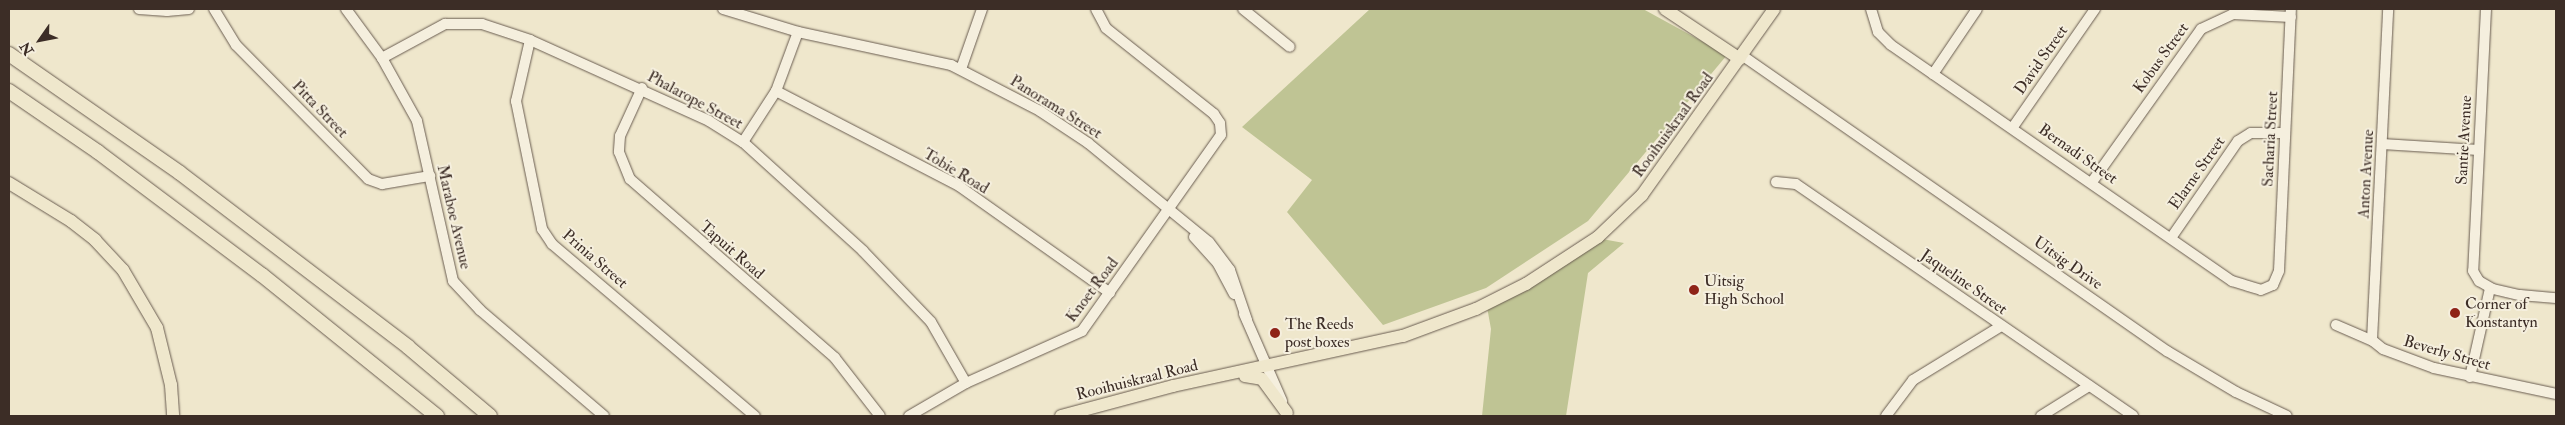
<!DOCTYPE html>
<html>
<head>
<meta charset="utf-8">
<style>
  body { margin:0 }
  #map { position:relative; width:2565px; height:425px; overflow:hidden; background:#efe7cc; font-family:"IM FELL Double Pica",serif }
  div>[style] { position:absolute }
  .green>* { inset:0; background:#bfc494 }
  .roads { filter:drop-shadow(0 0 1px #695c50) drop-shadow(0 0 1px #695c50) }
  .minor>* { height:10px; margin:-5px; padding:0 5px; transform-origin:5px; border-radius:5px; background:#f5efde }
  .major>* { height:12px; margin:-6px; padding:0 6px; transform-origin:6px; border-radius:6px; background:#efe7cc }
  .highway>* { height:14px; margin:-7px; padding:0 7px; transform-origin:7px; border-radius:7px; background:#efe7cc }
  .dots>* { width:14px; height:14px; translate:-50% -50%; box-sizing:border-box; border:2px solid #f5efde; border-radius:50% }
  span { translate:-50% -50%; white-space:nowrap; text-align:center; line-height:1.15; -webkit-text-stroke:4px #f5efde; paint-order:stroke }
  .street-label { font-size:16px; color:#3c2d26 }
  .poi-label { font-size:16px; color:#3c2d26 }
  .left { translate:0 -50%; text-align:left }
  .frame { position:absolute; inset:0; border:10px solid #3c2d26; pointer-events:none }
  .north { position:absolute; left:15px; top:15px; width:50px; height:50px; -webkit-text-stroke:4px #f5efde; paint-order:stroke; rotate:237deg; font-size:14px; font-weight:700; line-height:20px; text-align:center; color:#3c2d26 }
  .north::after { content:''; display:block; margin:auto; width:18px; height:22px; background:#3c2d26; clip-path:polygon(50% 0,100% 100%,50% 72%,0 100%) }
</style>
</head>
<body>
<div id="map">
  <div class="green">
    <i style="clip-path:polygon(1370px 9px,1643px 9px,1727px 55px,1588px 221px,1486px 288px,1383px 325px,1287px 212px,1312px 180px,1242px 127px)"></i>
    <i style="clip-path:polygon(1602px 239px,1624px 243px,1588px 273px,1566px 416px,1482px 416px,1491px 329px,1487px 307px)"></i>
  </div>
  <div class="roads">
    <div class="minor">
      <i style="left:139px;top:9px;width:28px;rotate:4deg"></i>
      <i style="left:167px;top:11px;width:22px;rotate:-5deg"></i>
      <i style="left:214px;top:9px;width:42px;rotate:58.6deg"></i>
      <i style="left:236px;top:45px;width:188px;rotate:45.4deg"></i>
      <i style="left:368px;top:179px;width:15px;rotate:20deg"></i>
      <i style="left:382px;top:184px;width:49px;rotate:-9.5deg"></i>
      <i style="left:346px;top:9px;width:61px;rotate:53.7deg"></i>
      <i style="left:382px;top:58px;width:72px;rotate:60.9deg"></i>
      <i style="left:417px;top:121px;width:164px;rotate:77.3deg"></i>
      <i style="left:453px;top:281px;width:40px;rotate:47deg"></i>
      <i style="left:480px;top:310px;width:163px;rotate:40.5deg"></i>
      <i style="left:723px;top:9px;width:78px;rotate:17deg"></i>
      <i style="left:798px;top:32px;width:157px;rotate:12.2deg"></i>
      <i style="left:951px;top:65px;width:100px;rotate:27.3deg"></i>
      <i style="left:1040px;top:111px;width:58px;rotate:33.7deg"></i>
      <i style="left:1088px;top:143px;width:156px;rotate:39.3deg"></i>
      <i style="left:1209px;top:242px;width:35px;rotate:53deg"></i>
      <i style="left:1230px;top:270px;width:53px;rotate:71.2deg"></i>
      <i style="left:1243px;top:9px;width:60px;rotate:39deg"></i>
      <i style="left:1871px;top:9px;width:24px;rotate:73deg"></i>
      <i style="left:1878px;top:32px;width:18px;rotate:45deg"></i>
      <i style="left:1891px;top:45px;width:415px;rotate:34.7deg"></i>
      <i style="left:2232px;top:281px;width:30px;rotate:17deg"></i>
      <i style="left:2261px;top:290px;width:13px;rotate:-23deg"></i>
      <i style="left:2273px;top:285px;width:15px;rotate:-67deg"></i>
      <i style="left:2279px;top:271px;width:262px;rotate:-87.4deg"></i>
      <i style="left:2486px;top:9px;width:262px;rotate:92.8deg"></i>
      <i style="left:2473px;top:271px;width:12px;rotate:59deg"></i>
      <i style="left:2479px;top:281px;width:16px;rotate:30deg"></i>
      <i style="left:2493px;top:289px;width:28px;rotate:13deg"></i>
      <i style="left:2520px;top:295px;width:36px;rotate:5deg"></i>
      <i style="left:530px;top:40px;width:63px;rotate:102.9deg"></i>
      <i style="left:516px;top:101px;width:131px;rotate:78.5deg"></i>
      <i style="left:542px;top:229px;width:18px;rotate:56deg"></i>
      <i style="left:552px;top:244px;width:266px;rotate:40.3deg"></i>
      <i style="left:1743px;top:56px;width:517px;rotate:34.83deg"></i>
      <i style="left:2167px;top:351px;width:80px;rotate:30.7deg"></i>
      <i style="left:2236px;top:392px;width:56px;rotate:25.2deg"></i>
      <i style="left:382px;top:58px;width:72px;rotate:-28.4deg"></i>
      <i style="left:445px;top:24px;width:37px"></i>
      <i style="left:482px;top:24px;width:51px;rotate:18.4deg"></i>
      <i style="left:530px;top:40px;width:196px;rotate:24.3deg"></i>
      <i style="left:709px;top:121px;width:40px;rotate:32deg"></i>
      <i style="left:743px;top:142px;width:162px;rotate:42.2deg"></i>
      <i style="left:863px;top:251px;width:98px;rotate:46.2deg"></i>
      <i style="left:931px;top:322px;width:70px;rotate:60.2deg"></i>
      <i style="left:961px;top:69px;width:64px;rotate:-70.7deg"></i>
      <i style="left:1933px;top:74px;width:78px;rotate:-55.9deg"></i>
      <i style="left:642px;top:88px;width:53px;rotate:114.6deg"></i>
      <i style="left:620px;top:136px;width:16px;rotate:94deg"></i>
      <i style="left:619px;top:152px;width:29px;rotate:68deg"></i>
      <i style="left:630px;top:179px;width:272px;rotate:41.1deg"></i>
      <i style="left:835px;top:358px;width:73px;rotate:52.2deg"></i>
      <i style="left:776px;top:91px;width:206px;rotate:27.4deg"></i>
      <i style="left:959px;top:186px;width:185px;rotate:35.3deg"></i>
      <i style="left:2013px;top:127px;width:144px;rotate:-55.2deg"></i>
      <i style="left:743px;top:142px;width:61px;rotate:-57.1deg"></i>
      <i style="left:776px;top:91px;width:63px;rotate:-69.6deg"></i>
      <i style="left:2383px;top:144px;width:95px;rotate:3.6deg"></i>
      <i style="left:1776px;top:182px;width:20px;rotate:6deg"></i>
      <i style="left:1796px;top:184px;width:409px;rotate:34.5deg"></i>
      <i style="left:2092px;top:182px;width:188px;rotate:-54.5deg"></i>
      <i style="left:2201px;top:29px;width:35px;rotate:-25deg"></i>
      <i style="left:2233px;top:14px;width:58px;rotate:3deg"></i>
      <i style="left:1194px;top:237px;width:36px;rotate:48deg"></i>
      <i style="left:1218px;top:264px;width:34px;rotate:62deg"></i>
      <i style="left:2171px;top:238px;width:118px;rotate:-55.4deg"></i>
      <i style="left:2238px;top:141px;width:15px;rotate:-32deg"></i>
      <i style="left:2251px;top:133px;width:34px"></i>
      <i style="left:1244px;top:314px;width:95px;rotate:66.4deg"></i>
      <i style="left:2336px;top:325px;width:40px;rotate:23.4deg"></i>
      <i style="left:2373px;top:341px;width:13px;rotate:39deg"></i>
      <i style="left:2383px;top:349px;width:54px;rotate:20.4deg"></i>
      <i style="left:2434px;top:368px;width:125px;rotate:12deg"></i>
      <i style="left:2372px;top:340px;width:331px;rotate:-87.2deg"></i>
      <i style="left:2470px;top:377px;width:91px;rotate:-77.3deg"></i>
      <i style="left:909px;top:416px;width:66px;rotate:-30.1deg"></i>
      <i style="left:966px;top:383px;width:127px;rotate:-24.1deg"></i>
      <i style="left:1082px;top:331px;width:240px;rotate:-54.7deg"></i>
      <i style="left:1221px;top:135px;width:12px;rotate:-95deg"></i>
      <i style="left:1220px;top:123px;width:11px;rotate:-124deg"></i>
      <i style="left:1214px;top:114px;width:138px;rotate:-141.5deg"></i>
      <i style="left:1106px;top:28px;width:21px;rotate:-118deg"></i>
      <i style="left:1886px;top:416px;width:45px;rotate:-53.1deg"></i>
      <i style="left:1913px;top:380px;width:103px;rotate:-31.5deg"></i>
      <i style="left:2041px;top:416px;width:57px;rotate:-32deg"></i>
    </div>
    <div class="major">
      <i style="left:1665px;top:9px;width:90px;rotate:33.7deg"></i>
      <i style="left:9px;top:183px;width:73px;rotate:31.5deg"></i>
      <i style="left:71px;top:221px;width:31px;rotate:38deg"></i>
      <i style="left:95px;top:240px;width:41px;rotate:47deg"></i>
      <i style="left:123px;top:270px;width:67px;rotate:59.6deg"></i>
      <i style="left:157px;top:328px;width:59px;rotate:76.2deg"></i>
      <i style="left:171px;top:385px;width:31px;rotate:86deg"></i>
      <i style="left:1245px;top:376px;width:17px;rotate:10deg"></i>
      <i style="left:1262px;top:379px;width:42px;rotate:53.7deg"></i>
      <i style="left:1061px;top:416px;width:116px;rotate:-15deg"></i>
      <i style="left:1173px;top:386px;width:235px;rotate:-12.3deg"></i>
      <i style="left:1403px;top:336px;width:78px;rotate:-20.3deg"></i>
      <i style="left:1476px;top:309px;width:56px;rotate:-26.6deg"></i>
      <i style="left:1526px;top:284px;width:86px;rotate:-33.1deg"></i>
      <i style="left:1598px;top:237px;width:61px;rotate:-43.7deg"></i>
      <i style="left:1642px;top:195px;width:228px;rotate:-54.6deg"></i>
    </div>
    <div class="highway">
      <i style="left:9px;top:54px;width:208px;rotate:34.8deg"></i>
      <i style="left:180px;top:173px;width:287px;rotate:37.3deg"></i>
      <i style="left:408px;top:347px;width:107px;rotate:40.1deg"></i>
      <i style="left:9px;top:91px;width:108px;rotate:34.4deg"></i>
      <i style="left:98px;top:152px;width:205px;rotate:36.9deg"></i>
      <i style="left:262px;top:275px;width:225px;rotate:38.9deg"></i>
    </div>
  </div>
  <div class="dots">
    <i style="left:1694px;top:290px;background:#8f2418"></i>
    <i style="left:2455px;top:313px;background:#8f2418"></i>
    <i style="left:1275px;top:333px;background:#8f2418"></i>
  </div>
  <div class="street-label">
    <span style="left:2161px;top:58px;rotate:-54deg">Kobus Street</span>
    <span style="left:2041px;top:60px;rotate:-55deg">David Street</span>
    <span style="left:695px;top:100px;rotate:28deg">Phalarope Street</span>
    <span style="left:1056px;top:107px;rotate:32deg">Panorama Street</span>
    <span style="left:320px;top:109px;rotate:46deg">Pitta Street</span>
    <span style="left:1673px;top:125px;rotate:-54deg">Rooihuiskraal Road</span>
    <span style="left:2270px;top:139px;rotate:-87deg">Sacharia Street</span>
    <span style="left:2464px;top:140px;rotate:-87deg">Santie Avenue</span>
    <span style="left:2078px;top:154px;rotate:35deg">Bernadi Street</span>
    <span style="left:956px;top:171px;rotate:31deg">Tobie Road</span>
    <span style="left:2197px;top:173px;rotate:-55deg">Elarne Street</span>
    <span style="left:2366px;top:174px;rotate:-87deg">Anton Avenue</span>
    <span style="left:454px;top:217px;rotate:77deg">Maraboe Avenue</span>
    <span style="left:732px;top:250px;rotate:41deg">Tapuit Road</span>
    <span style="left:595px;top:259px;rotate:41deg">Prinia Street</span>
    <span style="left:2068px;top:263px;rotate:35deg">Uitsig Drive</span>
    <span style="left:1964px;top:282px;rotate:35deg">Jaqueline Street</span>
    <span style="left:1092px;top:290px;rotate:-53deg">Knoet Road</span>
    <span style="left:2447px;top:353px;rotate:16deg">Beverly Street</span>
    <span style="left:1137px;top:380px;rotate:-14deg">Rooihuiskraal Road</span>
  </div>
  <div class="poi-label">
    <span class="left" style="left:1704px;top:290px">Uitsig<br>High School</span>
    <span class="left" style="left:2465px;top:313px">Corner of<br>Konstantyn</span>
    <span class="left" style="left:1285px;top:333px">The Reeds<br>post boxes</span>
  </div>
  <div class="frame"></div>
  <div class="north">N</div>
</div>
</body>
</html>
